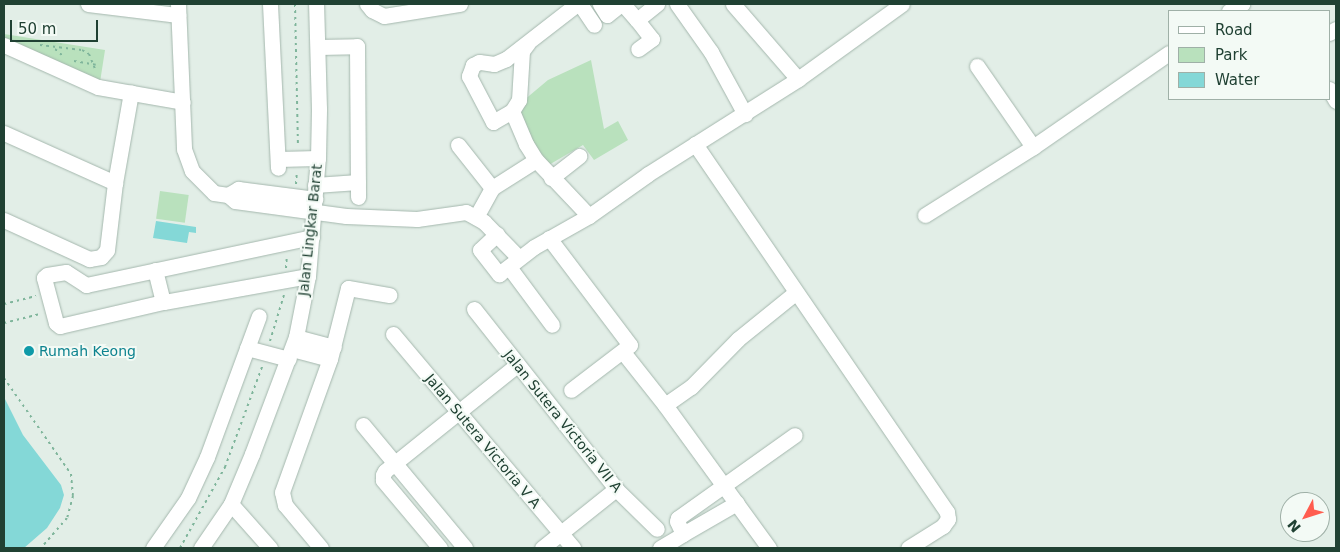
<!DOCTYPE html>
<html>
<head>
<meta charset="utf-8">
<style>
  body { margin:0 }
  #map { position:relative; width:1340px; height:552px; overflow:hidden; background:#e2eee7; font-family:"DejaVu Sans",sans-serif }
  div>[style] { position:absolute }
  .green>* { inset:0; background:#b9e1bd; transform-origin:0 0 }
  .water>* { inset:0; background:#84d8d7 }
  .path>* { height:2px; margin-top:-1px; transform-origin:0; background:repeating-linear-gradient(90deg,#7fb59b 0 2.5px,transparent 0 6.5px) }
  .roads { filter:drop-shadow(0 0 1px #a4b7ad) drop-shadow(0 0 1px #a4b7ad) }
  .minor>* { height:15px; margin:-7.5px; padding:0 7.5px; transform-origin:7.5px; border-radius:7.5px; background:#fff }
  .dots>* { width:14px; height:14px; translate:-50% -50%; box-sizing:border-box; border:2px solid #f3faf5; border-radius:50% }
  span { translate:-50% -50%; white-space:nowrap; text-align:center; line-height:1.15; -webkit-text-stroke:4px #f3faf5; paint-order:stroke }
  .street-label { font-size:14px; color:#204133 }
  .culture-label { font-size:14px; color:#0d838f }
  .left { translate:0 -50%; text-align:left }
  .frame { position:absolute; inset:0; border:5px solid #204133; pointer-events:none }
  .legend { position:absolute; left:1168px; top:10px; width:162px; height:90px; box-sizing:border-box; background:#f3faf5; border:1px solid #9fb0a7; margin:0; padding:6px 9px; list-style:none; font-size:15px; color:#204133 }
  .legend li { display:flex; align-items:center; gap:10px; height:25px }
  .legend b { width:25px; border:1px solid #9fb0a7 }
  .north { position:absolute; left:1280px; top:492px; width:50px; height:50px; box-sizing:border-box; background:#f3faf5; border:1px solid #9fb0a7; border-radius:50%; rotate:230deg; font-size:14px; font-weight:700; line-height:20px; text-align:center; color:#204133 }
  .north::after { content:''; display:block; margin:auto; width:18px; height:22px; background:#ff5d4f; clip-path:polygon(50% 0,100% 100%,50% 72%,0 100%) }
  .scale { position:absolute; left:10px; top:20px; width:88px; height:22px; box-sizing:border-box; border:2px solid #204133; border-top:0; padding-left:6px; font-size:15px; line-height:18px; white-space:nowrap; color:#204133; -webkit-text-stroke:4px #f3faf5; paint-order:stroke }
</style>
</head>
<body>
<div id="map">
  <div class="green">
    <i style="clip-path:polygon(4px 34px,105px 50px,100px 82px,4px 38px)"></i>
    <i style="clip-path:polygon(591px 60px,604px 129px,618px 121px,628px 140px,594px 160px,583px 145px,547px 166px,534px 148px,517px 106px,548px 80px)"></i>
    <i style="left:160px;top:191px;width:29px;height:28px;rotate:8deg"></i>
  </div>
  <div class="water">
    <i style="clip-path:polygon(156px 221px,196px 227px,196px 233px,189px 232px,187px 243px,153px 238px)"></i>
    <i style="clip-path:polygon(4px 397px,23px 435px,61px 485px,64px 495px,60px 508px,47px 528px,24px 548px,4px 548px)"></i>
  </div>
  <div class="path">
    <i style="left:295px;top:4px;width:142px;rotate:88.8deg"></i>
    <i style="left:40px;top:45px;width:42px;rotate:6.8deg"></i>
    <i style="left:82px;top:50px;width:8px;rotate:30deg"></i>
    <i style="left:89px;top:54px;width:18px;rotate:68deg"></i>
    <i style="left:55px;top:49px;width:11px;rotate:41deg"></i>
    <i style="left:74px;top:61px;width:22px;rotate:10deg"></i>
    <i style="left:296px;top:184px;width:13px;rotate:-86deg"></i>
    <i style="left:286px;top:268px;width:13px;rotate:-86deg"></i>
    <i style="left:4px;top:304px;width:33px;rotate:-14deg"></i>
    <i style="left:4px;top:323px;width:37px;rotate:-14deg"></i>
    <i style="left:270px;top:341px;width:48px;rotate:-73.1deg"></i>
    <i style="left:4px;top:378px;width:117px;rotate:55.1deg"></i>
    <i style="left:71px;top:474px;width:22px;rotate:85deg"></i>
    <i style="left:73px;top:496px;width:23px;rotate:105deg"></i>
    <i style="left:67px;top:518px;width:40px;rotate:131deg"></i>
    <i style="left:180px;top:548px;width:93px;rotate:-60.9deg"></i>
    <i style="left:225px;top:467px;width:107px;rotate:-69.7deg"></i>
  </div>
  <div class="roads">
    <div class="minor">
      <i style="left:88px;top:4px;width:91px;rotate:7deg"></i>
      <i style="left:178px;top:4px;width:145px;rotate:87.6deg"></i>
      <i style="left:184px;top:149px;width:23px;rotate:70deg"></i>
      <i style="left:192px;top:171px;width:31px;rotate:45deg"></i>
      <i style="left:214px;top:193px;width:14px;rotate:8deg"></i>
      <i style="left:228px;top:195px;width:9px;rotate:41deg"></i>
      <i style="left:235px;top:201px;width:112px;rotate:7.7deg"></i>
      <i style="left:346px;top:216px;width:71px;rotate:2.4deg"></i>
      <i style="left:417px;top:219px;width:49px;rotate:-8.1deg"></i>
      <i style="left:466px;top:212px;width:21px;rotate:29deg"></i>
      <i style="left:484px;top:222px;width:50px;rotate:45.8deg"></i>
      <i style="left:270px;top:4px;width:164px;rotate:87.2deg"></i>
      <i style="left:367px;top:4px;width:8px;rotate:50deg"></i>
      <i style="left:372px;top:10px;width:13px;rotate:27deg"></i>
      <i style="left:384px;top:16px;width:77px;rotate:-9deg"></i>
      <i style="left:577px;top:4px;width:90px;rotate:142.2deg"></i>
      <i style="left:506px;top:59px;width:13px;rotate:157deg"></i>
      <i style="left:494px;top:64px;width:15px;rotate:-172deg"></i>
      <i style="left:479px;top:62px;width:7px;rotate:153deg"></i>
      <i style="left:473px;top:65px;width:12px;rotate:110deg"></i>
      <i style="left:469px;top:76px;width:52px;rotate:62.4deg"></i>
      <i style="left:493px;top:122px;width:22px;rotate:-30deg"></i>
      <i style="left:512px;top:111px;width:36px;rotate:67deg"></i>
      <i style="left:526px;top:144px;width:19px;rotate:58deg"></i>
      <i style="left:536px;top:160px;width:77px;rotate:46.6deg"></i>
      <i style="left:580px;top:4px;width:25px;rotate:56deg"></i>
      <i style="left:600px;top:4px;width:13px;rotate:58deg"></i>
      <i style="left:607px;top:15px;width:18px;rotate:-38deg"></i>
      <i style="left:623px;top:4px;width:21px;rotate:49deg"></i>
      <i style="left:637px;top:20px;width:26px;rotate:-39deg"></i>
      <i style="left:677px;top:4px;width:59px;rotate:54.7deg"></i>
      <i style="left:711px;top:52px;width:71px;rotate:61.3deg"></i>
      <i style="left:733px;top:4px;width:99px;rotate:49.1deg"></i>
      <i style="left:1229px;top:11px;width:15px;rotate:-28deg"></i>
      <i style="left:637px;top:20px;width:24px;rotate:52deg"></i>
      <i style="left:652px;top:39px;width:17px;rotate:144deg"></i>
      <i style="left:1329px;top:33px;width:8px;rotate:-30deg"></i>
      <i style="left:4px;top:45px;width:103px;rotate:24.1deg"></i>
      <i style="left:98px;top:87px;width:86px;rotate:10deg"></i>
      <i style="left:318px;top:47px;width:39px;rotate:-1deg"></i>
      <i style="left:357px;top:46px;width:151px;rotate:89.6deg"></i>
      <i style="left:977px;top:66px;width:98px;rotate:55.3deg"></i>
      <i style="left:1329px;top:89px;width:14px;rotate:60deg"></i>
      <i style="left:512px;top:111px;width:13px;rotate:-58deg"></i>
      <i style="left:519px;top:100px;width:49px;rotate:-86.5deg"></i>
      <i style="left:522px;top:51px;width:10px;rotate:-53deg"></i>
      <i style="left:4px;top:133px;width:122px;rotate:24.2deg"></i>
      <i style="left:695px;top:144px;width:446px;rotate:55.6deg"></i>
      <i style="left:947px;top:512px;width:7px;rotate:82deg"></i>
      <i style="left:948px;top:519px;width:9px;rotate:126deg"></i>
      <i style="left:943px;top:526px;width:41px;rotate:147.8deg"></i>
      <i style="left:458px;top:145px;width:55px;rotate:51.7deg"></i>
      <i style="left:278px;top:159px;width:40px;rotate:-1.4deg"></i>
      <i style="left:551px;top:178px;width:36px;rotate:-38deg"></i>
      <i style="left:315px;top:185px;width:43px;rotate:-4deg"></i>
      <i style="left:228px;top:195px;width:12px;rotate:-31deg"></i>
      <i style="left:238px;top:189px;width:78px;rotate:7.4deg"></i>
      <i style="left:925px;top:215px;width:128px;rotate:-32.2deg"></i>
      <i style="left:1033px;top:147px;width:165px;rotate:-34.7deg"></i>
      <i style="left:476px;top:217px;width:33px;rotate:-61deg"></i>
      <i style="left:492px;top:188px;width:52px;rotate:-32.5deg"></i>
      <i style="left:4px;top:220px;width:94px;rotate:24.6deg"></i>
      <i style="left:89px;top:259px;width:12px;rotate:-9deg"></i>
      <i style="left:101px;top:257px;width:9px;rotate:-49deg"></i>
      <i style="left:107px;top:250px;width:67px;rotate:-83.2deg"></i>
      <i style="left:115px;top:183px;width:92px;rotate:-80deg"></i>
      <i style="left:497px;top:234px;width:23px;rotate:137deg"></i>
      <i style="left:480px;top:250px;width:31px;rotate:52deg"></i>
      <i style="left:499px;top:274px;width:44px;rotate:-37.6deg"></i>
      <i style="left:534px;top:247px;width:63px;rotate:-29.4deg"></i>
      <i style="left:589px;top:216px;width:72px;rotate:-35.4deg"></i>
      <i style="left:648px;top:174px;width:178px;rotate:-32.3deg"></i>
      <i style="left:798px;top:79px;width:128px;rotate:-35.8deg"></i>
      <i style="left:549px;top:238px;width:134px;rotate:52.9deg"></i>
      <i style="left:630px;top:345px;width:74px;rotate:142.7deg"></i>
      <i style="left:509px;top:267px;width:72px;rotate:53.4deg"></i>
      <i style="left:155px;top:270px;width:33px;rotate:76deg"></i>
      <i style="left:308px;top:276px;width:147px;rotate:169.8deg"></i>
      <i style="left:163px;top:302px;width:106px;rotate:166.9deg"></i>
      <i style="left:60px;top:326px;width:5px;rotate:-143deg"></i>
      <i style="left:56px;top:323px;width:47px;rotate:-104.9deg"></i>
      <i style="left:44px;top:278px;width:4px;rotate:-45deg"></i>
      <i style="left:47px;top:275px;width:19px;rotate:-9deg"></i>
      <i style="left:66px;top:272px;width:24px;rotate:33deg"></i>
      <i style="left:86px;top:285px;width:231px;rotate:-12deg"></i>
      <i style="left:474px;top:309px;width:229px;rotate:51.7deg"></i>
      <i style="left:616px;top:489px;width:57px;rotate:44.3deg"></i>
      <i style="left:393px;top:334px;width:280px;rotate:49.9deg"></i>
      <i style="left:296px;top:337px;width:39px;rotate:15deg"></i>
      <i style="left:247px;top:348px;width:43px;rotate:14.7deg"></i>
      <i style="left:292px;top:349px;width:39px;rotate:15deg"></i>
      <i style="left:623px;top:352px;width:68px;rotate:51.6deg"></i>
      <i style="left:665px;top:405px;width:177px;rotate:54deg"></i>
      <i style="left:665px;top:405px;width:32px;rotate:-35deg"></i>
      <i style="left:691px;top:387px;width:67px;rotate:-45.6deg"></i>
      <i style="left:738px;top:339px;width:73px;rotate:-38.9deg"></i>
      <i style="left:363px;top:425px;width:160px;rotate:50.3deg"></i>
      <i style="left:231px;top:504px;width:59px;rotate:48.4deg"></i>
      <i style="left:683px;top:534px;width:62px;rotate:-29.9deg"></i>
      <i style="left:153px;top:548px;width:61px;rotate:-55deg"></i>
      <i style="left:188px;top:498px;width:45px;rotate:-65.1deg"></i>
      <i style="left:207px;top:457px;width:150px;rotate:-69.8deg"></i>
      <i style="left:201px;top:548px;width:53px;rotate:-55.7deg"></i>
      <i style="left:231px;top:504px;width:54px;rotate:-67.2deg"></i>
      <i style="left:252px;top:454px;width:125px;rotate:-69.4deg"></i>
      <i style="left:296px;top:337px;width:62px;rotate:-78.9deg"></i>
      <i style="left:308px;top:276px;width:118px;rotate:-85.2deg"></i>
      <i style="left:318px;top:158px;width:49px;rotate:-88.8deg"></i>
      <i style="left:319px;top:109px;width:105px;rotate:-91.6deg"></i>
      <i style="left:321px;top:548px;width:56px;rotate:-129.9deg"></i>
      <i style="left:285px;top:505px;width:13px;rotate:-103deg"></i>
      <i style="left:282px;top:492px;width:141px;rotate:-70.2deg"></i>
      <i style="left:330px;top:359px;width:73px;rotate:-75.8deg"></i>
      <i style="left:348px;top:288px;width:42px;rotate:9.7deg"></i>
      <i style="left:440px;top:548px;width:89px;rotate:-130deg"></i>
      <i style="left:383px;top:480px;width:5px;rotate:-90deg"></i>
      <i style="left:383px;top:475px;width:4px;rotate:-63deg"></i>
      <i style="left:385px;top:471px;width:169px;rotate:-38.8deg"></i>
      <i style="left:542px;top:548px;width:95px;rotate:-38.6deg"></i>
      <i style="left:660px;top:548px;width:27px;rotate:-31deg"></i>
      <i style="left:683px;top:534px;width:14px;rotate:-115deg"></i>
      <i style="left:677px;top:521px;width:3px;rotate:-72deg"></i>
      <i style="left:678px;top:518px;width:143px;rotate:-35.4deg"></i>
    </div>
  </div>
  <div class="dots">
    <i style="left:29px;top:351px;background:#0f9aa8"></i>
  </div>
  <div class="street-label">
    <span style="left:310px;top:230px;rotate:-84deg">Jalan Lingkar Barat</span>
    <span style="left:563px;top:421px;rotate:51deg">Jalan Sutera Victoria VII A</span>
    <span style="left:483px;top:441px;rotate:50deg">Jalan Sutera Victoria V A</span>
  </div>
  <div class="culture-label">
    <span class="left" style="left:39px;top:351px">Rumah Keong</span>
  </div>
  <div class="frame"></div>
  <ul class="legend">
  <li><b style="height:6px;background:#fff"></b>Road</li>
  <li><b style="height:14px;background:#b9e1bd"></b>Park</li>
  <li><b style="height:14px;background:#84d8d7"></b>Water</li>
  </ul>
  <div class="north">N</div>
  <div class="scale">50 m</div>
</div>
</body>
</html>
